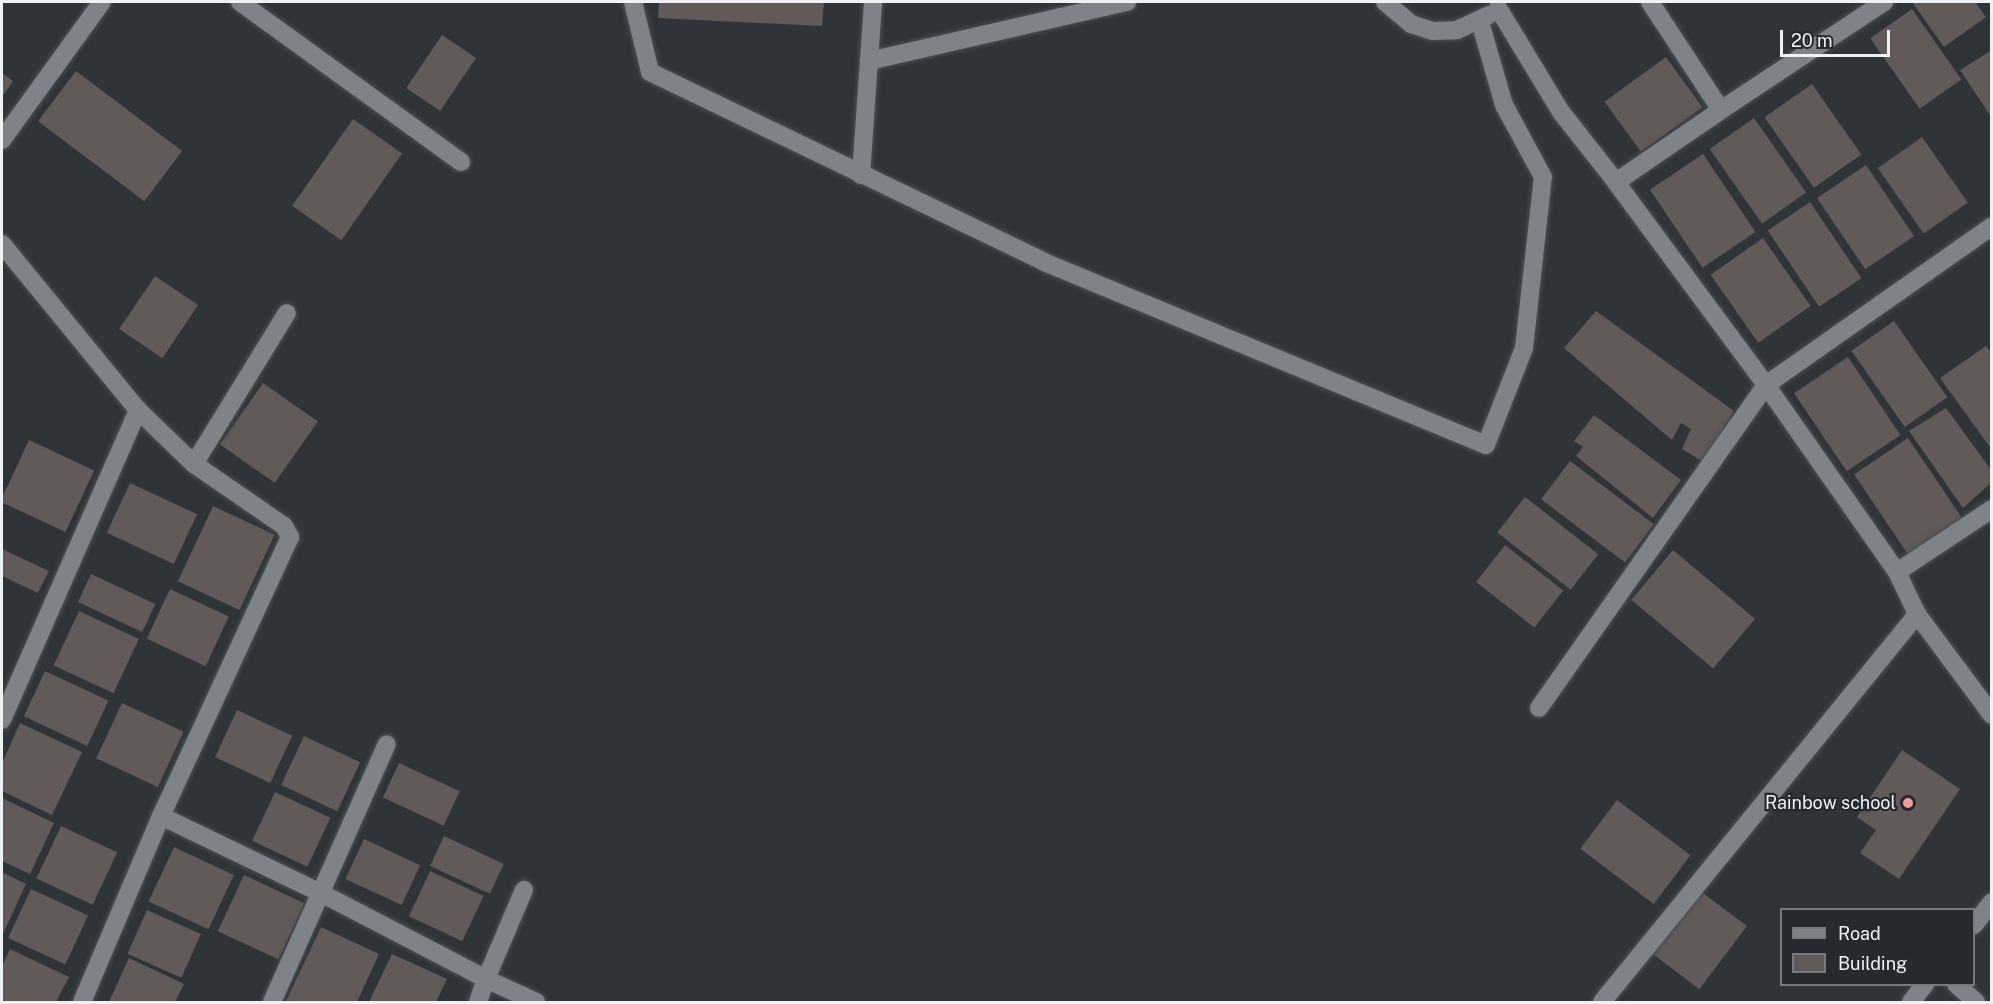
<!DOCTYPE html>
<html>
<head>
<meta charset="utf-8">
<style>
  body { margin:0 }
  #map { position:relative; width:1993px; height:1004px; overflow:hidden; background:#2f3438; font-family:"Public Sans",sans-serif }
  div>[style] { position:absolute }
  .building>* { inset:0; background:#625959; transform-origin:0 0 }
  .roads { filter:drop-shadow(0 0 2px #4b4f53) drop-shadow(0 0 2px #4b4f53) }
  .street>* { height:18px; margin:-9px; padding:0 9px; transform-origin:9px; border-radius:9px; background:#7d8388 }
  .dots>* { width:16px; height:16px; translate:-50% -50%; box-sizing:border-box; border:3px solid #252a2e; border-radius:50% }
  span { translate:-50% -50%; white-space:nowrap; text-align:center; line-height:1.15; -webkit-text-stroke:4.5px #252a2e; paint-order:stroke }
  .poi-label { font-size:18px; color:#eff2f5 }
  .right { translate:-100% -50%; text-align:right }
  .frame { position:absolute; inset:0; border:3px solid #eff2f5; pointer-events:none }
  .legend { position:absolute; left:1780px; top:908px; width:195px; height:78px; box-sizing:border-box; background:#252a2e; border:2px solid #767a7e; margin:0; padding:8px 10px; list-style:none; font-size:18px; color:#eff2f5 }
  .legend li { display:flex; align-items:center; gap:12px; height:30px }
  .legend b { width:30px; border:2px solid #767a7e }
  .scale { position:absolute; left:1780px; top:30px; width:110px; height:27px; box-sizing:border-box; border:3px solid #eff2f5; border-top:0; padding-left:8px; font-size:18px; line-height:21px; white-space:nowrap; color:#eff2f5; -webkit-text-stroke:4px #252a2e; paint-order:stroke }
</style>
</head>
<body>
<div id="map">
  <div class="building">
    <i style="clip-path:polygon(659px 2px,824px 2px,822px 26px,658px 18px)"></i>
    <i style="clip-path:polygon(1912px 2px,1975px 2px,1986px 17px,1944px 47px)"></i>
    <i style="left:1912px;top:9px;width:86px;height:51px;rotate:55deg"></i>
    <i style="left:442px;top:35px;width:41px;height:64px;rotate:34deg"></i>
    <i style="clip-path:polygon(1992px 50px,1992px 118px,1960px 70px)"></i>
    <i style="left:1666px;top:57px;width:62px;height:76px;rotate:54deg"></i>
    <i style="left:76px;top:71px;width:133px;height:63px;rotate:37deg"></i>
    <i style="clip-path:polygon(2px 73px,13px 81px,2px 97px)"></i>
    <i style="left:1812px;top:84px;width:86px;height:58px;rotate:55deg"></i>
    <i style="left:1754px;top:118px;width:91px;height:54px;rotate:55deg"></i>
    <i style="left:353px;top:119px;width:60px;height:106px;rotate:35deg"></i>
    <i style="left:1922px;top:137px;width:80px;height:54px;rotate:55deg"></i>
    <i style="left:1703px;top:154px;width:94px;height:64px;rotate:56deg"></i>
    <i style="left:1866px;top:165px;width:86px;height:59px;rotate:56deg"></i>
    <i style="left:1810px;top:202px;width:92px;height:51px;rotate:56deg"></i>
    <i style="left:1763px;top:238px;width:83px;height:64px;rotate:55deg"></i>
    <i style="left:155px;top:276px;width:52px;height:64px;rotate:34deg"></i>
    <i style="clip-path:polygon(1596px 311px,1734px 411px,1703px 462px,1682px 449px,1691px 429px,1681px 423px,1672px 440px,1564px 348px)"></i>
    <i style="left:1894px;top:321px;width:93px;height:52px;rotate:55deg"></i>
    <i style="clip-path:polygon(1986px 346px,1992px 354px,1992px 450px,1940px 378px)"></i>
    <i style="left:1848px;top:357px;width:94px;height:65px;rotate:56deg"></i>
    <i style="left:263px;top:383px;width:67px;height:75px;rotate:35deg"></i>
    <i style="clip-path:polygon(1946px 408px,1992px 471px,1992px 482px,1963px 508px,1909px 431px)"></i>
    <i style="clip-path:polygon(1594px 415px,1681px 480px,1653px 518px,1576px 456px,1583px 447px,1574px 441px)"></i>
    <i style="left:1908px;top:438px;width:96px;height:65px;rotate:56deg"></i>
    <i style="left:29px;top:440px;width:72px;height:68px;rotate:25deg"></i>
    <i style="left:1570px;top:461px;width:105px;height:48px;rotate:37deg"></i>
    <i style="left:130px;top:483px;width:74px;height:55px;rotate:25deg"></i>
    <i style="left:1525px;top:497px;width:93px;height:45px;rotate:38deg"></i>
    <i style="left:213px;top:506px;width:68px;height:83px;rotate:25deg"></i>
    <i style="left:1505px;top:545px;width:74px;height:47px;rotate:38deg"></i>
    <i style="clip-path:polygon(2px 549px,49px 571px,38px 593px,2px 576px)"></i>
    <i style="left:1673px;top:550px;width:107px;height:65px;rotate:40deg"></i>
    <i style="left:91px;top:574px;width:71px;height:31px;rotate:25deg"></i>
    <i style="left:170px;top:589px;width:65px;height:55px;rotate:25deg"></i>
    <i style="left:79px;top:611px;width:66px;height:60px;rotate:25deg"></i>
    <i style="left:45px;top:671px;width:70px;height:50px;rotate:25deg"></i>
    <i style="left:122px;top:703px;width:68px;height:61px;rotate:25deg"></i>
    <i style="left:237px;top:710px;width:61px;height:52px;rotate:25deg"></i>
    <i style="clip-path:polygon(20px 723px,82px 752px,52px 815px,2px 791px,2px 763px)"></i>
    <i style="left:304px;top:736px;width:62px;height:54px;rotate:25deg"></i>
    <i style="clip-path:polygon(1902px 750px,1960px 789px,1899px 879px,1860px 853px,1876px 830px,1857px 817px)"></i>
    <i style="left:399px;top:763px;width:67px;height:38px;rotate:25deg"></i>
    <i style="left:275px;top:792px;width:61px;height:54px;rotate:25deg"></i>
    <i style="clip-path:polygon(2px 798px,54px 823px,30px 874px,2px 861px)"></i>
    <i style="left:1617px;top:800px;width:92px;height:61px;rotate:37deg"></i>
    <i style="left:61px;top:826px;width:62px;height:58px;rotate:25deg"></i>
    <i style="left:444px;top:836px;width:66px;height:33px;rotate:25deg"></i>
    <i style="left:364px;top:839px;width:62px;height:44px;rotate:25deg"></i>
    <i style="left:174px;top:847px;width:66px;height:60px;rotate:25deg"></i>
    <i style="left:430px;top:871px;width:59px;height:50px;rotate:25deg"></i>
    <i style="clip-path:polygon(2px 872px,26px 884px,2px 936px)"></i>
    <i style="left:244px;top:875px;width:67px;height:62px;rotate:25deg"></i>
    <i style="left:31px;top:889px;width:63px;height:54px;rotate:25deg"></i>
    <i style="left:1699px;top:890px;width:60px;height:79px;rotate:37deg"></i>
    <i style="left:147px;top:910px;width:59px;height:48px;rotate:24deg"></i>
    <i style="clip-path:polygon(321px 927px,379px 954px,357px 1002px,286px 1001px)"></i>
    <i style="clip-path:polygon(10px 949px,69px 977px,56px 1002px,2px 1002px,2px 966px)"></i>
    <i style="clip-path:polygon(392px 954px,447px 979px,436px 1002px,369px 1002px)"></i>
    <i style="clip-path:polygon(129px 958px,184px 984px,175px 1002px,109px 1002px)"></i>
  </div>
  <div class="roads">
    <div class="street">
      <i style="left:240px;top:2px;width:273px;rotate:35.9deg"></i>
      <i style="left:633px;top:2px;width:72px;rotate:76.3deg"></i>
      <i style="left:650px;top:72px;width:437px;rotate:25.7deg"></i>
      <i style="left:1044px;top:262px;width:478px;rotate:22.5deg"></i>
      <i style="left:1486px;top:445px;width:104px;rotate:-68.6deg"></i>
      <i style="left:1524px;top:348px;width:172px;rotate:-83.7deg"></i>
      <i style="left:1543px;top:177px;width:82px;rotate:-118.4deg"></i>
      <i style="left:1504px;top:105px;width:86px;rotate:-106.1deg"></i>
      <i style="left:1385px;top:2px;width:34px;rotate:40deg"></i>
      <i style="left:1411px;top:24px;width:23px;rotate:18deg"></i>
      <i style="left:1433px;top:31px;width:24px;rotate:-2deg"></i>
      <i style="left:1457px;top:30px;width:35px;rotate:-25deg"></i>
      <i style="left:1650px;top:2px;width:129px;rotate:56.7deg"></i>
      <i style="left:1721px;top:110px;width:196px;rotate:-33.5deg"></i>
      <i style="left:1498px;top:8px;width:122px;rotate:58.8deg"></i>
      <i style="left:1561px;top:112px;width:89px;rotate:51.8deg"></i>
      <i style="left:869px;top:61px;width:265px;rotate:-12.9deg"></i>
      <i style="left:2px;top:140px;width:170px;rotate:-54.1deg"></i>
      <i style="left:861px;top:175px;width:173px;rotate:-86deg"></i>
      <i style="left:2px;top:244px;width:215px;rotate:50.7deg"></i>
      <i style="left:138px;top:410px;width:78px;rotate:44deg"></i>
      <i style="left:194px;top:464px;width:109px;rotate:34.6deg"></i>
      <i style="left:284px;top:526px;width:13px;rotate:61deg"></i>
      <i style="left:290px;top:537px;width:307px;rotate:114.8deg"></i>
      <i style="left:161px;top:816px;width:202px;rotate:113deg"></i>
      <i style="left:194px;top:464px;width:177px;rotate:-58.4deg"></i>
      <i style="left:1897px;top:572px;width:114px;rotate:-33.6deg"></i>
      <i style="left:1917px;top:614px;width:47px;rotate:-115.5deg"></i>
      <i style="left:1897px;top:572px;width:228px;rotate:-125deg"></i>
      <i style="left:1766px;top:385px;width:276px;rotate:-35.1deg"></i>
      <i style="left:1539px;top:708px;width:395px;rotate:-54.9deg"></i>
      <i style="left:1766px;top:385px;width:252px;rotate:-126.5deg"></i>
      <i style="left:1616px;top:182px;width:127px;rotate:-34.4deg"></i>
      <i style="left:2px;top:720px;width:339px;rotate:-66.3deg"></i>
      <i style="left:161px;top:816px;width:175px;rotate:25.7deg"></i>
      <i style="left:319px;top:892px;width:188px;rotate:27.5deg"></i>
      <i style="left:486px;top:979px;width:97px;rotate:-66.9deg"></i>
      <i style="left:1974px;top:925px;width:29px;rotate:-52deg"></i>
      <i style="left:1956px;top:984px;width:27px;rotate:42deg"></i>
      <i style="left:272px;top:1002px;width:282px;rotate:-66deg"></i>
      <i style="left:478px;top:1002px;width:24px;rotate:-71deg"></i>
      <i style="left:486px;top:979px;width:55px;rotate:24.7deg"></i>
      <i style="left:1602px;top:1002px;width:500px;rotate:-50.9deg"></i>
      <i style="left:1917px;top:614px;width:126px;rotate:53.4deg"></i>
      <i style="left:1911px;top:1002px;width:23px;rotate:-52deg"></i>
    </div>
  </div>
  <div class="dots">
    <i style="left:1908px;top:803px;background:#f59b9a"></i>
  </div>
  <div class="poi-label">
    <span class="right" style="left:1896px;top:803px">Rainbow school</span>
  </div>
  <div class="frame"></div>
  <ul class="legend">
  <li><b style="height:8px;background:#7d8388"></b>Road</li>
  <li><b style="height:16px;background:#625959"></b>Building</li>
  </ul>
  <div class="scale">20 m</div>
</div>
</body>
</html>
